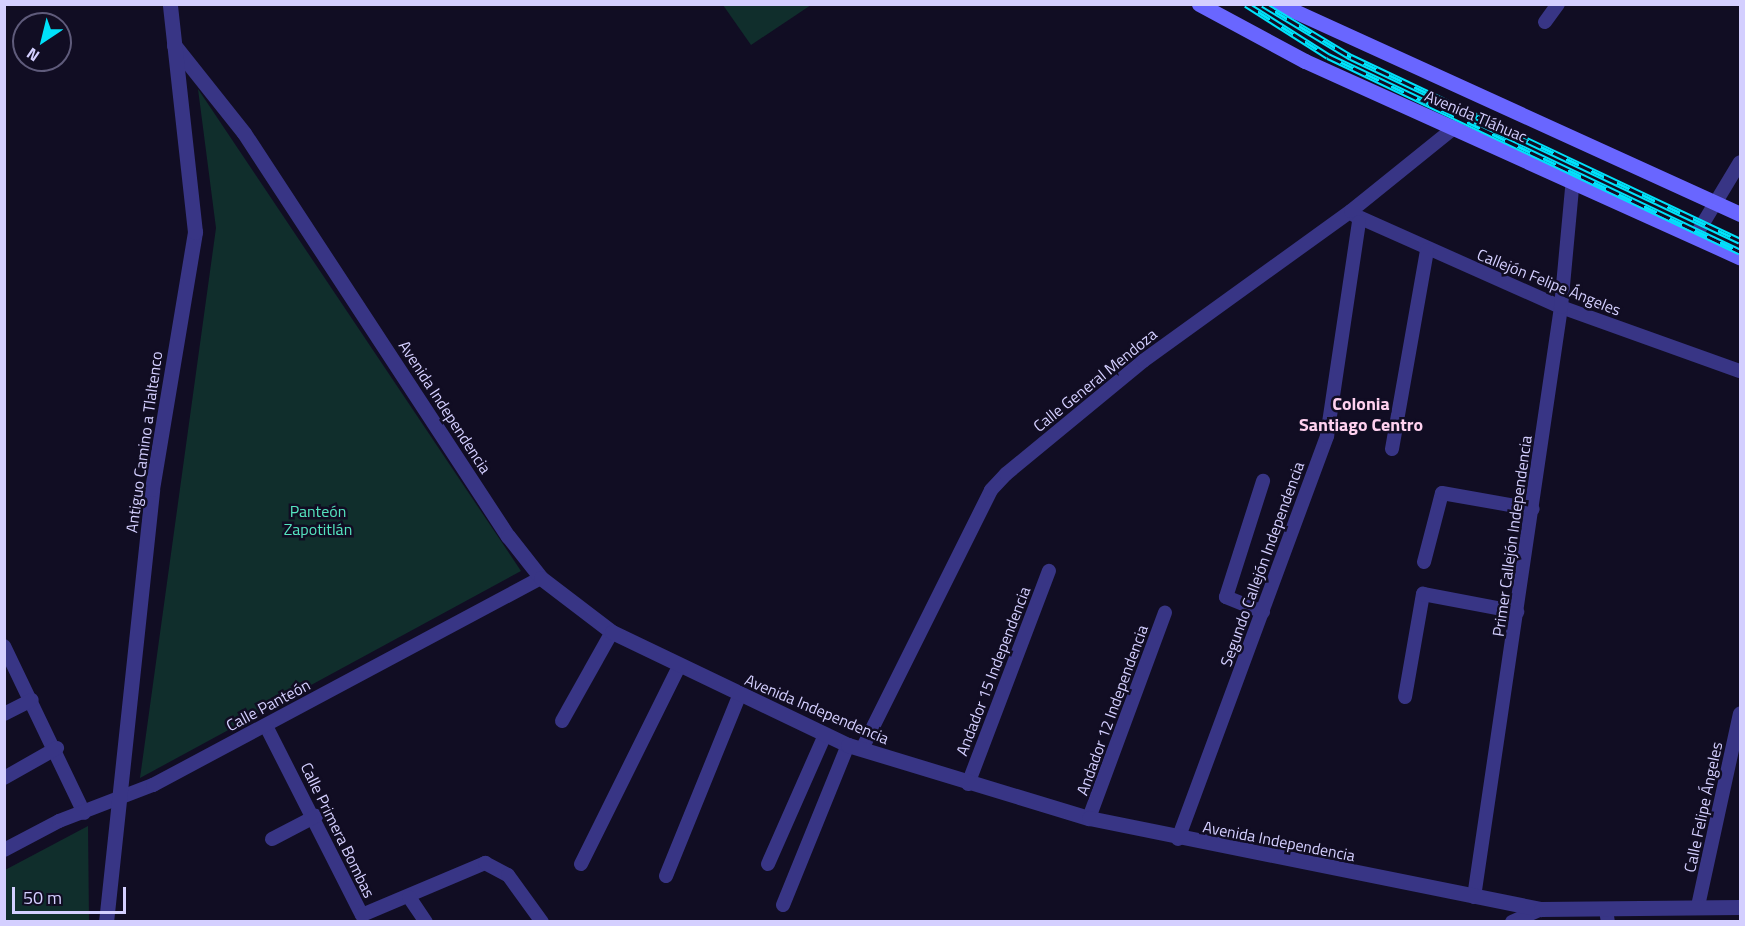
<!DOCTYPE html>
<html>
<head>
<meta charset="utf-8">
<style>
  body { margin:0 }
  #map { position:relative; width:1745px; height:926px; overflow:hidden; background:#110d23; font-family:"Titillium Web",sans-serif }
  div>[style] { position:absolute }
  .green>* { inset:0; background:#102e2c }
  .minor>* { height:14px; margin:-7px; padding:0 7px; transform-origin:7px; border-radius:7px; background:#383585 }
  .tertiary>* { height:15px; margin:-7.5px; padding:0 7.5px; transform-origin:7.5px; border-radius:7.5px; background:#383585 }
  .secondary>* { height:15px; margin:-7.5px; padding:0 7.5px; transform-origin:7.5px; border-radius:7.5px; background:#6966ff }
  .rail>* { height:7px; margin-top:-3.5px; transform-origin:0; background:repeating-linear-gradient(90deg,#110d23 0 14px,#00e2fa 0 28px); box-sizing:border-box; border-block:2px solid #00e2fa }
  span { translate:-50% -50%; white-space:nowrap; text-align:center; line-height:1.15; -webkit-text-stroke:5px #110d23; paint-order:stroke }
  .street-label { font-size:16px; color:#d4cfff }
  .park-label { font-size:16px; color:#55e5c0 }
  .neighbourhood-label { font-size:18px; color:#ffd1ef; font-weight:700 }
  .frame { position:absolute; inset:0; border:6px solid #d4cfff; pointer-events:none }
  .north { position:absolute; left:12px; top:12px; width:60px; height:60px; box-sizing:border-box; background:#110d23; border:2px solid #5f5b7b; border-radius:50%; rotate:215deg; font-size:16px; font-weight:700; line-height:24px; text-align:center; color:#d4cfff }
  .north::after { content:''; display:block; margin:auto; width:21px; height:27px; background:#00e2fa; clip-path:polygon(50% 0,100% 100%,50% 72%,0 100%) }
  .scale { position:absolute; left:12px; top:887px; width:114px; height:27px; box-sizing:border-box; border:3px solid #d4cfff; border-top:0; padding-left:8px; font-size:18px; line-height:21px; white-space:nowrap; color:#d4cfff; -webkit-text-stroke:4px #110d23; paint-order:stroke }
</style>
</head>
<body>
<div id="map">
  <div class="green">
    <i style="clip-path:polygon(723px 5px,811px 5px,751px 45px)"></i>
    <i style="clip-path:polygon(198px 89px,521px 571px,140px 778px,216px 228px)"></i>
    <i style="clip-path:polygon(88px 826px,89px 921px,5px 921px,5px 870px)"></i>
  </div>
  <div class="minor">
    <i style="left:1545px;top:22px;width:22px;rotate:-54deg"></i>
    <i style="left:1354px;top:215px;width:227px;rotate:24deg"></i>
    <i style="left:1561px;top:307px;width:190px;rotate:19.7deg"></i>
    <i style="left:1696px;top:235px;width:85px;rotate:-58.9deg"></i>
    <i style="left:1392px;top:449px;width:202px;rotate:-80deg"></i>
    <i style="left:1424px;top:562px;width:71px;rotate:-75.4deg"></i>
    <i style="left:1442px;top:493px;width:92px;rotate:10deg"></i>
    <i style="left:1263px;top:612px;width:40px;rotate:-158deg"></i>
    <i style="left:1226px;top:597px;width:122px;rotate:-72.3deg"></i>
    <i style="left:4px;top:646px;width:185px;rotate:64.4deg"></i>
    <i style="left:1405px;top:697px;width:105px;rotate:-80.1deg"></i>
    <i style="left:1423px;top:594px;width:96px;rotate:10.8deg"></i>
    <i style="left:4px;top:714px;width:31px;rotate:-27deg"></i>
    <i style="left:562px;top:721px;width:102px;rotate:-60.7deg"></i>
    <i style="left:266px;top:726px;width:212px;rotate:63.1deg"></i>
    <i style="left:362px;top:915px;width:134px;rotate:-22.9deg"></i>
    <i style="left:485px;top:863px;width:26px;rotate:28deg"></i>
    <i style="left:508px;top:875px;width:58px;rotate:54.1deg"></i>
    <i style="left:862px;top:749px;width:289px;rotate:-63.5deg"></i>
    <i style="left:991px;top:490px;width:22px;rotate:-47deg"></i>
    <i style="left:1006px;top:474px;width:178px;rotate:-39.5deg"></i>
    <i style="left:1143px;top:361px;width:256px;rotate:-35.8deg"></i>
    <i style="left:1351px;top:211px;width:134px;rotate:-38.9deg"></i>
    <i style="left:4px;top:778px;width:61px;rotate:-29.5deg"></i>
    <i style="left:968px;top:784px;width:228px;rotate:-69.2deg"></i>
    <i style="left:1089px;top:818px;width:219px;rotate:-69.7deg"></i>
    <i style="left:272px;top:839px;width:50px;rotate:-27.6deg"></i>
    <i style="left:1178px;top:839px;width:430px;rotate:-69.7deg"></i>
    <i style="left:1327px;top:436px;width:216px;rotate:-81.5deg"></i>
    <i style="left:4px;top:850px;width:62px;rotate:-27.8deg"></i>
    <i style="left:59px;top:821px;width:101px;rotate:-21deg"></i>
    <i style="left:153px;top:785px;width:440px;rotate:-28.1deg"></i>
    <i style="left:581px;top:864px;width:220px;rotate:-63.6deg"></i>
    <i style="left:768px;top:864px;width:141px;rotate:-66.2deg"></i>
    <i style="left:666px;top:876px;width:194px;rotate:-67.9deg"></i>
    <i style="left:409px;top:897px;width:30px;rotate:56deg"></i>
    <i style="left:1474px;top:897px;width:596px;rotate:-81.61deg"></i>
    <i style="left:1561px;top:307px;width:130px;rotate:-84.7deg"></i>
    <i style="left:783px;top:905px;width:173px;rotate:-67.9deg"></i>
    <i style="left:1698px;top:906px;width:197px;rotate:-77.7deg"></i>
    <i style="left:1606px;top:910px;width:12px;rotate:81deg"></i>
    <i style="left:1512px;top:922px;width:32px;rotate:-24deg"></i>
  </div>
  <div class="tertiary">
    <i style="left:174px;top:45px;width:112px;rotate:51.5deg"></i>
    <i style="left:244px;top:133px;width:482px;rotate:56.8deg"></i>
    <i style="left:508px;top:536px;width:53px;rotate:51.8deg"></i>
    <i style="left:541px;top:578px;width:89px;rotate:37.3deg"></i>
    <i style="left:612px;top:632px;width:262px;rotate:25.6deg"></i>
    <i style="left:848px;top:745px;width:252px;rotate:16.9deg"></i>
    <i style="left:1089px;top:818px;width:461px;rotate:11.4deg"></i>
    <i style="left:1541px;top:909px;width:199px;rotate:-0.6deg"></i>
    <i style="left:106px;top:922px;width:435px;rotate:-83.9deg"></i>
    <i style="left:152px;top:489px;width:261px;rotate:-80.5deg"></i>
    <i style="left:195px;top:232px;width:229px;rotate:-96.3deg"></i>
  </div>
  <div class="secondary">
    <i style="left:1199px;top:4px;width:120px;rotate:28.3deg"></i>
    <i style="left:1305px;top:61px;width:477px;rotate:24.3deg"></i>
    <i style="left:1279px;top:4px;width:507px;rotate:24.49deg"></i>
  </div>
  <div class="rail">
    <i style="left:1246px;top:4px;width:97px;rotate:32.4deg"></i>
    <i style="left:1328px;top:56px;width:456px;rotate:25.4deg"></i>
    <i style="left:1263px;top:4px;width:103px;rotate:31.1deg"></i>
    <i style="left:1351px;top:57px;width:430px;rotate:25.3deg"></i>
  </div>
  <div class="street-label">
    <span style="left:1476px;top:116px;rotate:23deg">Avenida Tláhuac</span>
    <span style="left:1549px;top:282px;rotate:22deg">Callejón Felipe Ángeles</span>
    <span style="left:1095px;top:380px;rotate:-39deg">Calle General Mendoza</span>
    <span style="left:445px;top:407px;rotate:57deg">Avenida Independencia</span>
    <span style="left:144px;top:442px;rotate:-82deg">Antiguo Camino a Tlaltenco</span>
    <span style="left:1512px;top:536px;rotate:-82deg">Primer Callejón Independencia</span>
    <span style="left:1262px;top:564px;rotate:-70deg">Segundo Callejón Independencia</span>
    <span style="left:993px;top:671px;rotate:-69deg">Andador 15 Independencia</span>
    <span style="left:268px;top:705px;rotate:-28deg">Calle Panteón</span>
    <span style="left:817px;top:709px;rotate:23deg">Avenida Independencia</span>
    <span style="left:1112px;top:710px;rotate:-70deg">Andador 12 Independencia</span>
    <span style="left:1703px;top:807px;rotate:-78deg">Calle Felipe Ángeles</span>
    <span style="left:338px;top:830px;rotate:64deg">Calle Primera Bombas</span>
    <span style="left:1279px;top:841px;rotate:11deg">Avenida Independencia</span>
  </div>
  <div class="park-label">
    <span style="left:318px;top:520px">Panteón<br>Zapotitlán</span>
  </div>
  <div class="neighbourhood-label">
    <span style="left:1361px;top:415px">Colonia<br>Santiago Centro</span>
  </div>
  <div class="frame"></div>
  <div class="north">N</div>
  <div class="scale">50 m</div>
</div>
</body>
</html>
